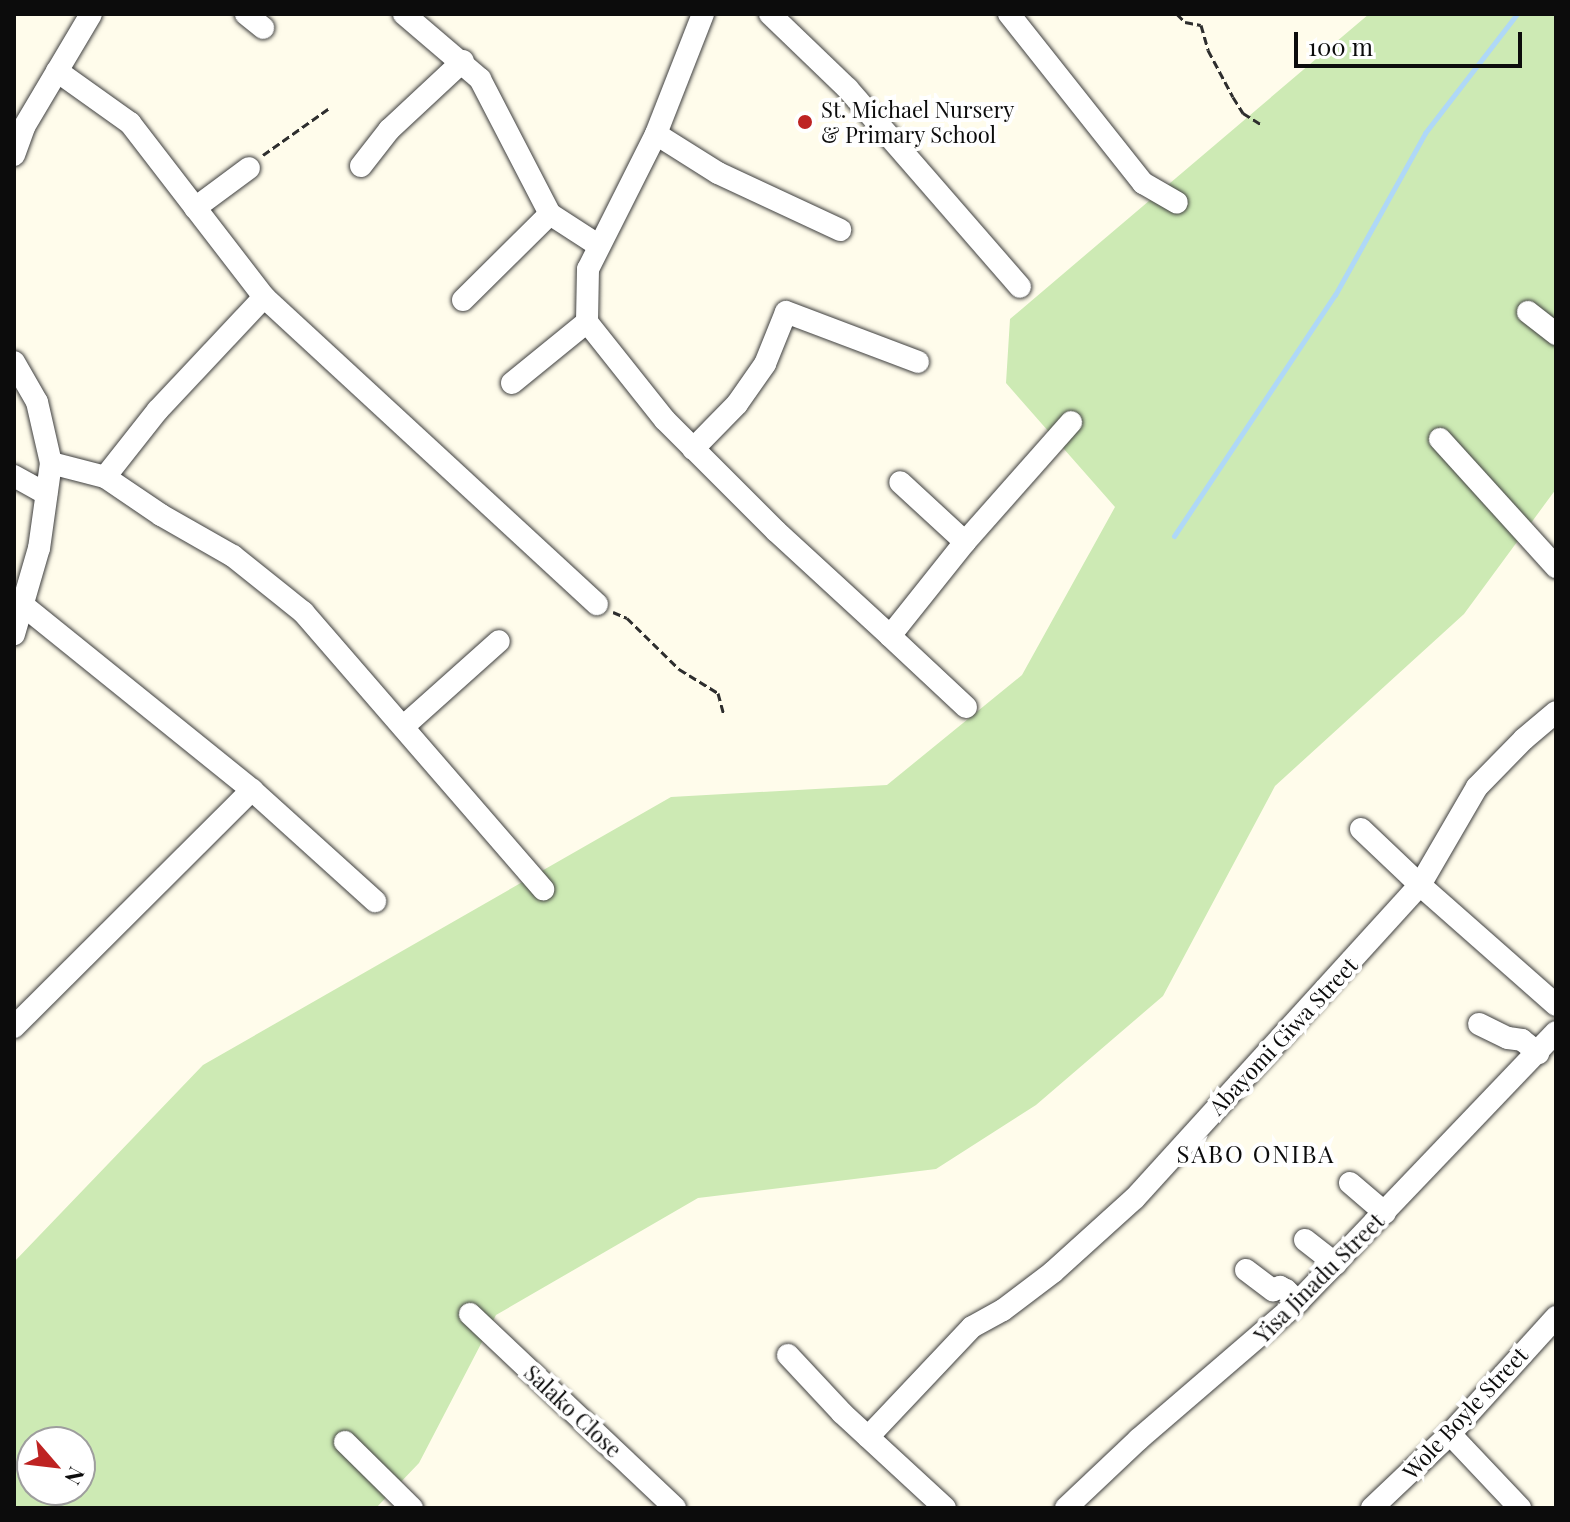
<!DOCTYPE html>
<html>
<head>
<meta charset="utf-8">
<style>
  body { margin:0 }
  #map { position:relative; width:1570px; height:1522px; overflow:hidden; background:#fffceb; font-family:"Playfair Display",serif }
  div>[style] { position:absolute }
  .green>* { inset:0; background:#cdeab4 }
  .stream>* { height:5px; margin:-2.5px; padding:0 2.5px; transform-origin:2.5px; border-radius:2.5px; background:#afd8f7 }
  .path>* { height:3px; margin-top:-1.5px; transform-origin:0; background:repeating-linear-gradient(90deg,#2e2e2e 0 8px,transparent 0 12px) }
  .roads { filter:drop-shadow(0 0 2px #3f3f3f) drop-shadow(0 0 2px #3f3f3f) }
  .minor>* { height:22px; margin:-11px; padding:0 11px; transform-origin:11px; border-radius:11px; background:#fff }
  .dots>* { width:22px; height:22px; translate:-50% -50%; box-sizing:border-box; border:4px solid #fff; border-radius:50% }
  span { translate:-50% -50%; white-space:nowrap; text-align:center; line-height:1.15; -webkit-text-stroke:8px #fff; paint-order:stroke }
  .poi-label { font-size:22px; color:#0c0c0c }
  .left { translate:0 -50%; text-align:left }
  .street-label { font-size:22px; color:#0c0c0c }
  .neighbourhood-label { font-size:24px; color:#0c0c0c; letter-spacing:2px }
  .frame { position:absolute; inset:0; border:16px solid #0c0c0c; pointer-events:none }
  .north { position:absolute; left:16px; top:1426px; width:80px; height:80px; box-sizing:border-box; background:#fff; border:2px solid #9e9e9e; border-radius:50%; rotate:118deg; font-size:22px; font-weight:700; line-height:32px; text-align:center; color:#0c0c0c }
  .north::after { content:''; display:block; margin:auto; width:28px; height:36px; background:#be2322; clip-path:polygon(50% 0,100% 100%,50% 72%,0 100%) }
  .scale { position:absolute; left:1294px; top:32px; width:228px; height:36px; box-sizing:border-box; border:4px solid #0c0c0c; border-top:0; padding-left:10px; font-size:24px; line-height:28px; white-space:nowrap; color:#0c0c0c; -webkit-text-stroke:6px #fff; paint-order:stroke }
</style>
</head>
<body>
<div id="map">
  <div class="green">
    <i style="clip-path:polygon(evenodd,1369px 14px,1556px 14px,1556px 489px,1464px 614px,1275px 786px,1163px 996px,1036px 1105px,936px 1169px,698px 1198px,496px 1315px,419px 1463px,376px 1508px,14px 1508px,14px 1262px,203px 1065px,671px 797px,887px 785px,1022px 675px,1115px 507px,1006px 383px,1010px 319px,1369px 14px,32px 1442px,80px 1442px,80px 1490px,32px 1490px,32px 1442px)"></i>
  </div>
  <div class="stream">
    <i style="left:1174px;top:536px;width:290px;rotate:-56.3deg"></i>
    <i style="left:1335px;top:295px;width:185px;rotate:-60.9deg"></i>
    <i style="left:1425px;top:133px;width:150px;rotate:-52.3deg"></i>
  </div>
  <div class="path">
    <i style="left:1177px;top:14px;width:11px;rotate:45deg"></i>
    <i style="left:1185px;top:22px;width:16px;rotate:11deg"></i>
    <i style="left:1201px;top:25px;width:26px;rotate:74deg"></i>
    <i style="left:1208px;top:50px;width:53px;rotate:62deg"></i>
    <i style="left:1233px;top:97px;width:19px;rotate:58deg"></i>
    <i style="left:1243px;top:113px;width:22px;rotate:32deg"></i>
    <i style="left:263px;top:155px;width:80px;rotate:-35.3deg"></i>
    <i style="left:613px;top:612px;width:15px;rotate:23deg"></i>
    <i style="left:627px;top:618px;width:73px;rotate:44.4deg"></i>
    <i style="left:679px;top:669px;width:46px;rotate:31.6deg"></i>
    <i style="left:718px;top:693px;width:23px;rotate:75deg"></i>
  </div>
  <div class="roads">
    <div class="minor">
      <i style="left:246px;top:14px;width:22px;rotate:39deg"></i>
      <i style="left:404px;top:14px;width:100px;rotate:40.5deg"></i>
      <i style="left:480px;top:79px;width:152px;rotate:62.6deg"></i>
      <i style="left:550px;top:214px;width:57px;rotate:32.9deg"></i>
      <i style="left:703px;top:14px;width:129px;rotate:111.4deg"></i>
      <i style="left:656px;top:134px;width:151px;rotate:116.7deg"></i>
      <i style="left:588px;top:269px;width:53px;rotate:91.1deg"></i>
      <i style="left:587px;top:322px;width:125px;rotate:51.5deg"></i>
      <i style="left:665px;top:420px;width:157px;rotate:45deg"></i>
      <i style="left:776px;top:531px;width:155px;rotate:42.6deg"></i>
      <i style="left:890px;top:636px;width:120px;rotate:-51.4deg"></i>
      <i style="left:965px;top:542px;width:88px;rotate:-137.3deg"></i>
      <i style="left:770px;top:14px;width:108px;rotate:43.9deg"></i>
      <i style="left:848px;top:89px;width:262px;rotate:49deg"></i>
      <i style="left:1009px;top:14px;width:216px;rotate:51.6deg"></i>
      <i style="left:1143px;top:183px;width:39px;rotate:30deg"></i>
      <i style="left:57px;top:71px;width:90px;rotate:35.5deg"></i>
      <i style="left:130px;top:123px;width:220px;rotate:52.4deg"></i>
      <i style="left:264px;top:297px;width:453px;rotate:42.7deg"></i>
      <i style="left:656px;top:134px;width:73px;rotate:32.2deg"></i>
      <i style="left:718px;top:173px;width:135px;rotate:25deg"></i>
      <i style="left:14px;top:155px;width:30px;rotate:-70deg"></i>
      <i style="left:24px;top:127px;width:131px;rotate:-59.3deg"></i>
      <i style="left:361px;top:166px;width:46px;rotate:-52.1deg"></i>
      <i style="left:389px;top:130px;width:101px;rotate:-43deg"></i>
      <i style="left:195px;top:208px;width:67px;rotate:-36.5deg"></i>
      <i style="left:463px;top:300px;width:122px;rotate:-44.7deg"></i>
      <i style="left:1528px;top:312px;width:36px;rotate:38deg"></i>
      <i style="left:14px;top:362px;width:46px;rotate:60.1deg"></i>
      <i style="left:37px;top:402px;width:63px;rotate:77.1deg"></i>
      <i style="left:51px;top:463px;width:86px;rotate:98deg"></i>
      <i style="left:39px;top:548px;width:90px;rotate:106.2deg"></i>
      <i style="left:512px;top:383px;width:97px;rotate:-39.1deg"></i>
      <i style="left:1440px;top:439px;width:173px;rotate:47.8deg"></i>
      <i style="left:693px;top:449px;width:63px;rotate:-45.6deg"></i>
      <i style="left:737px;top:404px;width:49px;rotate:-55deg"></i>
      <i style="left:765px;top:364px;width:56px;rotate:-68deg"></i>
      <i style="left:786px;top:312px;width:141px;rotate:20.7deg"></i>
      <i style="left:51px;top:463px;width:56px;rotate:14.5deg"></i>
      <i style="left:105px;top:477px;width:68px;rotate:34.2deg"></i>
      <i style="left:161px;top:515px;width:83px;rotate:29.7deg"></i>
      <i style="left:233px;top:556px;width:90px;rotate:38.7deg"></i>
      <i style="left:303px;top:612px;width:367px;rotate:49.1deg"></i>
      <i style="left:14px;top:476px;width:37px;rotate:29deg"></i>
      <i style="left:105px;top:477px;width:85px;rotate:-51.7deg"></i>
      <i style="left:158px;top:410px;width:155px;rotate:-46.8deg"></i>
      <i style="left:965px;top:542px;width:160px;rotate:-48.5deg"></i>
      <i style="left:24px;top:606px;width:293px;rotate:38.9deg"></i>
      <i style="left:252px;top:790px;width:166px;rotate:42.1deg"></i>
      <i style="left:890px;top:636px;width:104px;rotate:43.1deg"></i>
      <i style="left:404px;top:726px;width:127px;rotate:-41.8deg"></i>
      <i style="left:1361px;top:829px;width:81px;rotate:43.5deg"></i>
      <i style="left:1420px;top:885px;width:113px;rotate:-59.8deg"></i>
      <i style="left:1477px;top:787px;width:67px;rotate:-45.6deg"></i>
      <i style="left:1524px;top:739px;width:42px;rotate:-40.2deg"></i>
      <i style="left:1479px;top:1024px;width:32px;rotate:26deg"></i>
      <i style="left:1508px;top:1038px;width:14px;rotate:8deg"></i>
      <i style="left:1522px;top:1040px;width:21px;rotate:39deg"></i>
      <i style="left:14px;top:1027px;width:336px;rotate:-44.9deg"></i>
      <i style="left:1350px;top:1183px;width:46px;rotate:40.6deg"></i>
      <i style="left:1305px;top:1240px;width:39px;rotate:38deg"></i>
      <i style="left:1246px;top:1270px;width:34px;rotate:37deg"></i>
      <i style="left:1273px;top:1290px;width:8px;rotate:-23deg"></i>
      <i style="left:1280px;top:1287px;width:7px;rotate:27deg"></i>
      <i style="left:1286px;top:1290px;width:17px;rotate:45deg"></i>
      <i style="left:470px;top:1314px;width:282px;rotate:43.4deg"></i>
      <i style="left:788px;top:1355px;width:79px;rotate:47deg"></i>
      <i style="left:842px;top:1413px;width:140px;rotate:42.7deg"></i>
      <i style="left:1450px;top:1434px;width:102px;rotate:46.6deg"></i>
      <i style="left:868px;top:1437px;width:151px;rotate:-46.6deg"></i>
      <i style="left:972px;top:1327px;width:35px;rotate:-29deg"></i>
      <i style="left:1003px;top:1310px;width:63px;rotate:-37.2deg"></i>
      <i style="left:1053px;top:1272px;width:110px;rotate:-42.1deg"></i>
      <i style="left:1135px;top:1198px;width:423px;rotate:-47.7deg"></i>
      <i style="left:1420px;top:885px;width:181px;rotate:41.4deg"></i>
      <i style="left:345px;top:1442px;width:94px;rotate:44.6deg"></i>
      <i style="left:1066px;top:1508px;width:100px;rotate:-43.4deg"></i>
      <i style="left:1139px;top:1439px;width:210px;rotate:-40.7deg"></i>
      <i style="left:1298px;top:1302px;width:373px;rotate:-46.3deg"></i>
      <i style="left:1372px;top:1508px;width:108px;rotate:-43.5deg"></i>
      <i style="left:1450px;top:1434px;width:158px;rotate:-47.8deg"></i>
    </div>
  </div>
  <div class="dots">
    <i style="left:805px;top:122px;background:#be2322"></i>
  </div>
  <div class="poi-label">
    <span class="left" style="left:821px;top:122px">St. Michael Nursery<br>&amp; Primary School</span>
  </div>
  <div class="street-label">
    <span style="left:1283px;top:1036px;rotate:-47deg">Abayomi Giwa Street</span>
    <span style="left:1319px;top:1278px;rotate:-45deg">Yisa Jinadu Street</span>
    <span style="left:573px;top:1411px;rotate:43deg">Salako Close</span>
    <span style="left:1465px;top:1413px;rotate:-47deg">Wole Boyle Street</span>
  </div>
  <div class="neighbourhood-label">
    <span style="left:1256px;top:1154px">SABO ONIBA</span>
  </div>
  <div class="frame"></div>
  <div class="north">N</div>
  <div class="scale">100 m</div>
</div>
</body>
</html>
